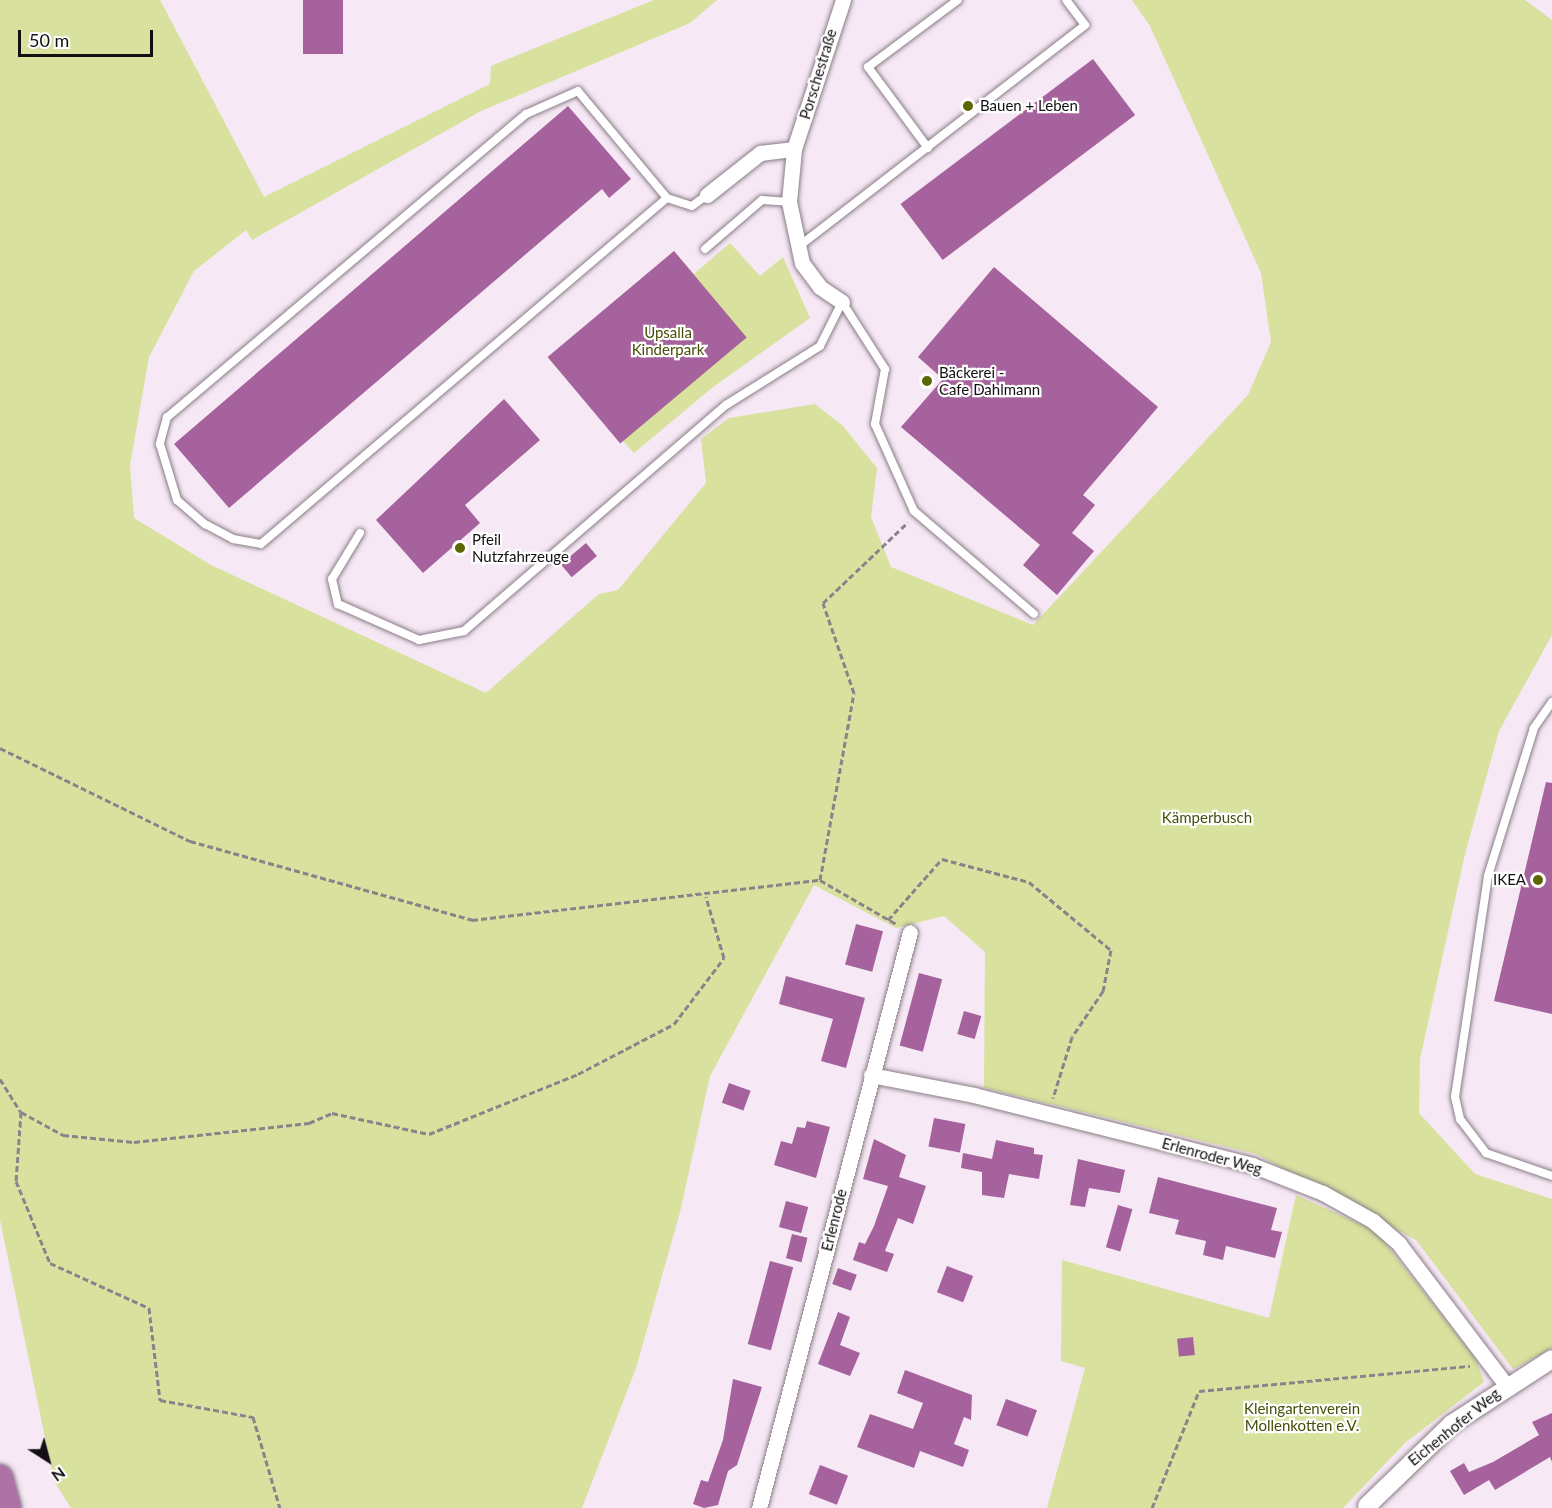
<!DOCTYPE html>
<html>
<head>
<meta charset="utf-8">
<style>
  body { margin:0 }
  #map { position:relative; width:1552px; height:1508px; overflow:hidden; background:#f6e8f4; font-family:Lato,sans-serif }
  div>[style] { position:absolute }
  .green>* { inset:0; background:#d8e19e }
  .building>* { inset:0; background:#a5629d; transform-origin:0 0 }
  .path>* { height:3px; margin-top:-1.5px; transform-origin:0; background:repeating-linear-gradient(90deg,#8b828a 0 6px,transparent 0 9px) }
  .roads { filter:drop-shadow(0 0 2px #897d87) drop-shadow(0 0 2px #897d87) }
  .service>* { height:8px; margin:-4px; padding:0 4px; transform-origin:4px; border-radius:4px; background:#fff }
  .minor>* { height:15px; margin:-7.5px; padding:0 7.5px; transform-origin:7.5px; border-radius:7.5px; background:#fff }
  .tertiary>* { height:18px; margin:-9px; padding:0 9px; transform-origin:9px; border-radius:9px; background:#fff }
  .motorway>* { height:26px; margin:-13px; padding:0 13px; transform-origin:13px; border-radius:13px; background:#ae72a6 }
  .dots>* { width:16px; height:16px; translate:-50% -50%; box-sizing:border-box; border:3px solid #fff; border-radius:50% }
  span { translate:-50% -50%; white-space:nowrap; text-align:center; line-height:1.15; -webkit-text-stroke:4.5px #fff; paint-order:stroke }
  .street-label { font-size:15px; color:#130f13 }
  .poi-label { font-size:15px; color:#130f13 }
  .left { translate:0 -50%; text-align:left }
  .right { translate:-100% -50%; text-align:right }
  .park-label { font-size:15px; color:#484e07 }
  .north { position:absolute; left:18px; top:1430px; width:60px; height:60px; -webkit-text-stroke:4px #fff; paint-order:stroke; rotate:144deg; font-size:16px; font-weight:700; line-height:24px; text-align:center; color:#130f13 }
  .north::after { content:''; display:block; margin:auto; width:21px; height:27px; background:#130f13; clip-path:polygon(50% 0,100% 100%,50% 72%,0 100%) }
  .scale { position:absolute; left:18px; top:30px; width:135px; height:27px; box-sizing:border-box; border:3px solid #130f13; border-top:0; padding-left:8px; font-size:18px; line-height:21px; white-space:nowrap; color:#130f13; -webkit-text-stroke:4px #fff; paint-order:stroke }
</style>
</head>
<body>
<div id="map">
  <div class="green">
    <i style="clip-path:polygon(0 0,160px 0,264px 197px,490px 84px,491px 66px,654px 0,717px 0,690px 23px,481px 111px,252px 240px,246px 230px,194px 271px,149px 357px,130px 465px,134px 518px,211px 565px,486px 693px,599px 594px,618px 590px,706px 483px,701px 439px,729px 418px,815px 404px,843px 426px,877px 468px,871px 517px,891px 567px,1033px 625px,1248px 395px,1271px 342px,1261px 273px,1150px 26px,1132px 0,1525px 0,1552px 20px,1552px 635px,1499px 731px,1465px 854px,1420px 1059px,1419px 1113px,1475px 1174px,1552px 1199px,1552px 1348px,1513px 1369px,1416px 1240px,1256px 1154px,984px 1088px,985px 952px,944px 916px,896px 928px,814px 885px,710px 1076px,680px 1212px,636px 1368px,582px 1508px,71px 1508px,54px 1481px,0 1220px)"></i>
    <i style="clip-path:polygon(730px 243px,760px 276px,783px 257px,810px 318px,713px 387px,634px 453px,548px 358px,674px 251px,694px 274px)"></i>
    <i style="clip-path:polygon(1296px 1195px,1376px 1231px,1476px 1359px,1484px 1382px,1405px 1443px,1343px 1508px,1047px 1508px,1085px 1368px,1061px 1361px,1062px 1260px,1269px 1318px)"></i>
  </div>
  <div class="building">
    <i style="left:303px;top:0;width:40px;height:54px"></i>
    <i style="left:1093px;top:59px;width:70px;height:241px;rotate:53deg"></i>
    <i style="clip-path:polygon(568px 106px,631px 179px,609px 198px,602px 189px,229px 508px,174px 444px)"></i>
    <i style="left:674px;top:251px;width:113px;height:165px;rotate:50deg"></i>
    <i style="clip-path:polygon(994px 267px,1158px 407px,1083px 495px,1095px 505px,1072px 533px,1094px 551px,1057px 595px,1023px 565px,1040px 545px,901px 427px,943px 379px,918px 357px)"></i>
    <i style="clip-path:polygon(504px 399px,540px 440px,465px 505px,480px 523px,423px 573px,376px 520px)"></i>
    <i style="left:586px;top:543px;width:17px;height:33px;rotate:50deg"></i>
    <i style="clip-path:polygon(1546px 782px,1552px 783px,1552px 1014px,1494px 1001px)"></i>
    <i style="left:856px;top:924px;width:28px;height:42px;rotate:15deg"></i>
    <i style="left:919px;top:973px;width:24px;height:75px;rotate:15deg"></i>
    <i style="clip-path:polygon(786px 976px,865px 998px,846px 1068px,821px 1061px,833px 1019px,779px 1004px)"></i>
    <i style="left:964px;top:1011px;width:18px;height:24px;rotate:16deg"></i>
    <i style="left:729px;top:1083px;width:23px;height:21px;rotate:20deg"></i>
    <i style="left:934px;top:1118px;width:32px;height:29px;rotate:11deg"></i>
    <i style="clip-path:polygon(807px 1121px,830px 1127px,816px 1178px,774px 1165px,781px 1141px,792px 1144px,797px 1127px,805px 1128px)"></i>
    <i style="clip-path:polygon(874px 1139px,906px 1155px,899px 1177px,926px 1186px,913px 1224px,898px 1218px,885px 1251px,894px 1254px,887px 1272px,853px 1260px,859px 1242px,865px 1244px,874px 1226px,888px 1186px,863px 1179px)"></i>
    <i style="clip-path:polygon(996px 1140px,1034px 1148px,1034px 1154px,1043px 1155px,1039px 1179px,1009px 1174px,1004px 1198px,982px 1195px,982px 1172px,961px 1168px,963px 1153px,992px 1159px)"></i>
    <i style="clip-path:polygon(1078px 1159px,1125px 1170px,1120px 1193px,1089px 1188px,1085px 1207px,1070px 1205px)"></i>
    <i style="clip-path:polygon(1158px 1177px,1277px 1208px,1271px 1230px,1282px 1232px,1275px 1258px,1226px 1246px,1223px 1260px,1203px 1255px,1206px 1241px,1175px 1234px,1179px 1220px,1149px 1213px)"></i>
    <i style="left:786px;top:1201px;width:23px;height:27px;rotate:15deg"></i>
    <i style="left:1118px;top:1205px;width:15px;height:44px;rotate:16deg"></i>
    <i style="left:792px;top:1234px;width:16px;height:25px;rotate:14deg"></i>
    <i style="left:770px;top:1261px;width:24px;height:86px;rotate:15deg"></i>
    <i style="left:947px;top:1266px;width:28px;height:28px;rotate:21deg"></i>
    <i style="left:838px;top:1268px;width:20px;height:17px;rotate:20deg"></i>
    <i style="clip-path:polygon(838px 1312px,850px 1317px,840px 1345px,860px 1353px,850px 1376px,818px 1364px)"></i>
    <i style="left:1193px;top:1337px;width:18px;height:16px;rotate:84deg"></i>
    <i style="clip-path:polygon(905px 1370px,972px 1395px,971px 1420px,964px 1417px,954px 1444px,969px 1450px,963px 1467px,920px 1451px,914px 1468px,857px 1447px,870px 1414px,913px 1429px,923px 1403px,897px 1393px)"></i>
    <i style="clip-path:polygon(733px 1379px,762px 1387px,737px 1465px,728px 1471px,718px 1505px,704px 1508px,693px 1504px,701px 1480px,708px 1482px,723px 1440px)"></i>
    <i style="left:1006px;top:1399px;width:33px;height:28px;rotate:20deg"></i>
    <i style="clip-path:polygon(1552px 1413px,1552px 1462px,1550px 1457px,1495px 1490px,1489px 1480px,1464px 1495px,1450px 1471px,1464px 1463px,1469px 1472px,1493px 1462px,1539px 1435px,1532px 1422px)"></i>
    <i style="left:820px;top:1465px;width:30px;height:31px;rotate:21deg"></i>
  </div>
  <div class="path">
    <i style="left:0;top:748px;width:212px;rotate:26.1deg"></i>
    <i style="left:190px;top:841px;width:293px;rotate:15.6deg"></i>
    <i style="left:472px;top:920px;width:350px;rotate:-6.6deg"></i>
    <i style="left:820px;top:880px;width:90px;rotate:30deg"></i>
    <i style="left:820px;top:880px;width:190px;rotate:-79.7deg"></i>
    <i style="left:854px;top:693px;width:95px;rotate:-109deg"></i>
    <i style="left:823px;top:603px;width:117px;rotate:-43.6deg"></i>
    <i style="left:888px;top:920px;width:81px;rotate:-48.5deg"></i>
    <i style="left:942px;top:859px;width:90px;rotate:14.8deg"></i>
    <i style="left:1029px;top:882px;width:107px;rotate:39.7deg"></i>
    <i style="left:1111px;top:950px;width:42px;rotate:101deg"></i>
    <i style="left:1103px;top:991px;width:55px;rotate:124deg"></i>
    <i style="left:1072px;top:1037px;width:64px;rotate:107.3deg"></i>
    <i style="left:0;top:1079px;width:39px;rotate:58deg"></i>
    <i style="left:21px;top:1112px;width:48px;rotate:28.7deg"></i>
    <i style="left:63px;top:1135px;width:71px;rotate:5.6deg"></i>
    <i style="left:134px;top:1142px;width:176px;rotate:-6.2deg"></i>
    <i style="left:309px;top:1123px;width:25px;rotate:-23deg"></i>
    <i style="left:332px;top:1113px;width:99px;rotate:12.2deg"></i>
    <i style="left:429px;top:1134px;width:161px;rotate:-21.9deg"></i>
    <i style="left:578px;top:1074px;width:108px;rotate:-27.5deg"></i>
    <i style="left:674px;top:1024px;width:83px;rotate:-52.9deg"></i>
    <i style="left:724px;top:958px;width:64px;rotate:-106.4deg"></i>
    <i style="left:21px;top:1112px;width:69px;rotate:94.1deg"></i>
    <i style="left:16px;top:1181px;width:89px;rotate:67.5deg"></i>
    <i style="left:50px;top:1263px;width:109px;rotate:24.4deg"></i>
    <i style="left:149px;top:1308px;width:93px;rotate:83.2deg"></i>
    <i style="left:160px;top:1400px;width:95px;rotate:10.4deg"></i>
    <i style="left:253px;top:1417px;width:95px;rotate:73.5deg"></i>
    <i style="left:1152px;top:1508px;width:126px;rotate:-68.1deg"></i>
    <i style="left:1199px;top:1391px;width:272px;rotate:-5.3deg"></i>
  </div>
  <div class="roads">
    <div class="service">
      <i style="left:928px;top:148px;width:101px;rotate:-126.5deg"></i>
      <i style="left:868px;top:67px;width:112px;rotate:-36.7deg"></i>
      <i style="left:667px;top:198px;width:139px;rotate:-129.8deg"></i>
      <i style="left:578px;top:91px;width:57px;rotate:156.1deg"></i>
      <i style="left:526px;top:114px;width:470px;rotate:139.8deg"></i>
      <i style="left:167px;top:417px;width:28px;rotate:105deg"></i>
      <i style="left:160px;top:444px;width:59px;rotate:73.1deg"></i>
      <i style="left:177px;top:500px;width:37px;rotate:41deg"></i>
      <i style="left:205px;top:524px;width:32px;rotate:28deg"></i>
      <i style="left:233px;top:539px;width:28px;rotate:10deg"></i>
      <i style="left:261px;top:544px;width:533px;rotate:-40.44deg"></i>
      <i style="left:667px;top:198px;width:26px;rotate:18deg"></i>
      <i style="left:692px;top:206px;width:19px;rotate:-36deg"></i>
      <i style="left:798px;top:247px;width:363px;rotate:-37.7deg"></i>
      <i style="left:1085px;top:25px;width:31px;rotate:-127deg"></i>
      <i style="left:705px;top:249px;width:75px;rotate:-40.7deg"></i>
      <i style="left:762px;top:200px;width:27px;rotate:4deg"></i>
      <i style="left:842px;top:302px;width:80px;rotate:57.3deg"></i>
      <i style="left:885px;top:369px;width:56px;rotate:100.3deg"></i>
      <i style="left:875px;top:424px;width:95px;rotate:65.9deg"></i>
      <i style="left:914px;top:511px;width:158px;rotate:40.6deg"></i>
      <i style="left:360px;top:533px;width:54px;rotate:121.3deg"></i>
      <i style="left:332px;top:579px;width:26px;rotate:77deg"></i>
      <i style="left:338px;top:604px;width:89px;rotate:24deg"></i>
      <i style="left:419px;top:640px;width:46px;rotate:-11.3deg"></i>
      <i style="left:464px;top:631px;width:346px;rotate:-40.8deg"></i>
      <i style="left:726px;top:405px;width:111px;rotate:-32.1deg"></i>
      <i style="left:820px;top:346px;width:49px;rotate:-63.4deg"></i>
      <i style="left:1552px;top:702px;width:32px;rotate:125deg"></i>
      <i style="left:1534px;top:728px;width:155px;rotate:107.3deg"></i>
      <i style="left:1488px;top:876px;width:223px;rotate:98.5deg"></i>
      <i style="left:1455px;top:1097px;width:23px;rotate:77deg"></i>
      <i style="left:1460px;top:1119px;width:43px;rotate:52.6deg"></i>
      <i style="left:1486px;top:1153px;width:70px;rotate:19.2deg"></i>
    </div>
    <div class="minor">
      <i style="left:707px;top:195px;width:68px;rotate:-38.4deg"></i>
      <i style="left:760px;top:153px;width:34px;rotate:-7deg"></i>
      <i style="left:842px;top:302px;width:27px;rotate:-146deg"></i>
      <i style="left:820px;top:287px;width:30px;rotate:-127deg"></i>
      <i style="left:802px;top:263px;width:62px;rotate:-102deg"></i>
      <i style="left:789px;top:202px;width:53px;rotate:-84.6deg"></i>
      <i style="left:794px;top:149px;width:157px;rotate:-71.8deg"></i>
      <i style="left:871px;top:1075px;width:105px;rotate:11deg"></i>
      <i style="left:974px;top:1095px;width:287px;rotate:14.1deg"></i>
      <i style="left:1252px;top:1165px;width:76px;rotate:21.5deg"></i>
      <i style="left:1323px;top:1193px;width:57px;rotate:29.2deg"></i>
      <i style="left:1373px;top:1221px;width:35px;rotate:41deg"></i>
      <i style="left:1399px;top:1244px;width:177px;rotate:52.8deg"></i>
      <i style="left:759px;top:1508px;width:595px;rotate:-75.31deg"></i>
    </div>
    <div class="tertiary">
      <i style="left:1367px;top:1506px;width:118px;rotate:-44deg"></i>
      <i style="left:1452px;top:1424px;width:119px;rotate:-33deg"></i>
    </div>
    <div class="motorway">
      <i style="left:0;top:1478px;width:31px;rotate:75deg"></i>
    </div>
  </div>
  <div class="dots">
    <i style="left:968px;top:106px;background:#5e6503"></i>
    <i style="left:927px;top:381px;background:#5e6503"></i>
    <i style="left:460px;top:548px;background:#5e6503"></i>
    <i style="left:1538px;top:880px;background:#5e6503"></i>
  </div>
  <div class="street-label">
    <span style="left:818px;top:74px;rotate:-73deg">Porschestraße</span>
    <span style="left:1212px;top:1156px;rotate:15deg">Erlenroder Weg</span>
    <span style="left:834px;top:1220px;rotate:-76deg">Erlenrode</span>
    <span style="left:1454px;top:1427px;rotate:-39deg">Eichenhofer Weg</span>
  </div>
  <div class="poi-label">
    <span class="left" style="left:980px;top:106px">Bauen + Leben</span>
    <span class="left" style="left:939px;top:381px">Bäckerei -<br>Cafe Dahlmann</span>
    <span class="left" style="left:472px;top:548px">Pfeil<br>Nutzfahrzeuge</span>
    <span class="right" style="left:1526px;top:880px">IKEA</span>
  </div>
  <div class="park-label">
    <span style="left:668px;top:341px">Upsalla<br>Kinderpark</span>
    <span style="left:1207px;top:818px">Kämperbusch</span>
    <span style="left:1302px;top:1417px">Kleingartenverein<br>Mollenkotten e.V.</span>
  </div>
  <div class="north">N</div>
  <div class="scale">50 m</div>
</div>
</body>
</html>
